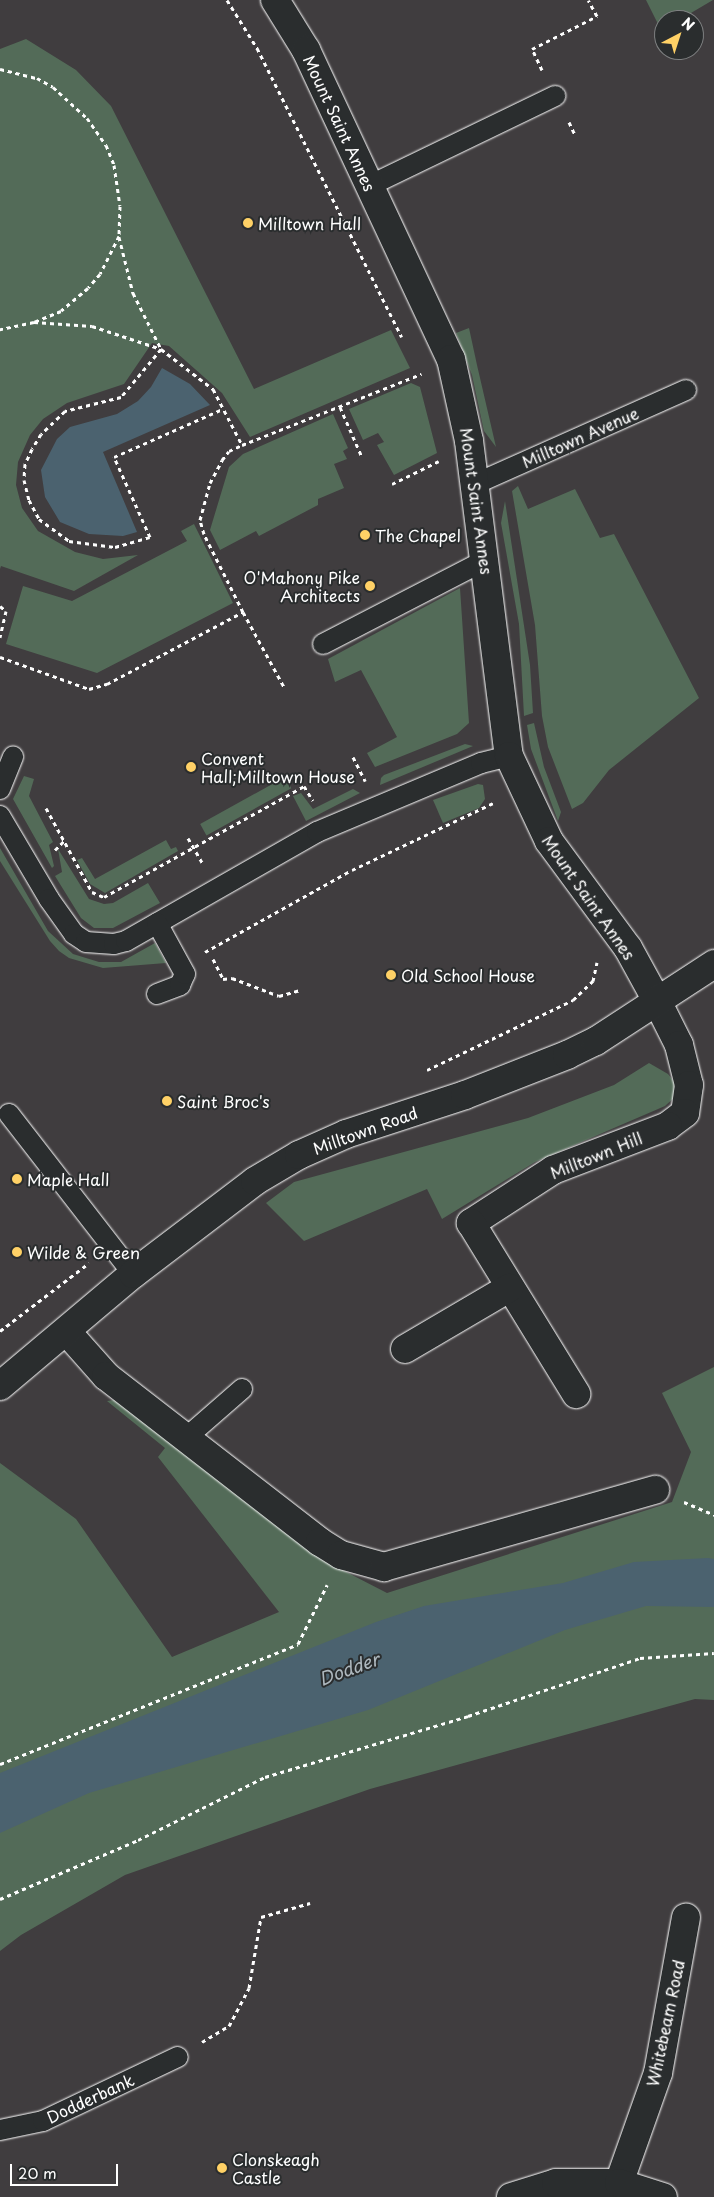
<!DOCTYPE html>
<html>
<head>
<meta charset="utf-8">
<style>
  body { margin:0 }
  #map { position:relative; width:714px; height:2197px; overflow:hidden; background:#403d3f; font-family:"Playpen Sans",sans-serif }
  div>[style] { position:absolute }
  .green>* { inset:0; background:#536b58; transform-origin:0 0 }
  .water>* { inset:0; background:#4b626f }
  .path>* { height:3px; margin-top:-1.5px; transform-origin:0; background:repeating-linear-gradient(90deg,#fff 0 4px,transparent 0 8px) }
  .roads { filter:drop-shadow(0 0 1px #fff) drop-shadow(0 0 1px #fff) }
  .service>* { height:20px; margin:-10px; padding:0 10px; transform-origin:10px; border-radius:10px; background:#2a2d2e }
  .minor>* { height:28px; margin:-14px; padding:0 14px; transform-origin:14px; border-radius:14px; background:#2a2d2e }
  .secondary>* { height:28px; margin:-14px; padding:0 14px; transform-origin:14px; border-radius:14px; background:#2a2d2e }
  .dots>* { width:14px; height:14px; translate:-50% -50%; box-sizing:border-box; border:2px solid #2a2d2e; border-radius:50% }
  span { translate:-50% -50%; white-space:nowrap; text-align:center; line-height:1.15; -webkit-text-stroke:4px #2a2d2e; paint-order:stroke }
  .street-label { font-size:16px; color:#fff }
  .poi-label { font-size:16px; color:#fff }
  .left { translate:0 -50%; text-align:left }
  .right { translate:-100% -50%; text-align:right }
  .water-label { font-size:18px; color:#aeb8be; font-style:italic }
  .north { position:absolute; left:654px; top:10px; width:50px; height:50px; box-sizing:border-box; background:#2a2d2e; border:1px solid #7f8182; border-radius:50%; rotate:40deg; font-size:14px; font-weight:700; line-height:20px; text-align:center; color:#fff }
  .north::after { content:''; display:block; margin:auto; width:18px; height:22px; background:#ffd166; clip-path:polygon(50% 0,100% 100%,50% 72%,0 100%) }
  .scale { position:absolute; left:10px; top:2164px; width:108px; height:22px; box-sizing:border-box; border:2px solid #fff; border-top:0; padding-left:6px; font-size:15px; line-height:18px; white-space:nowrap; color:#fff; -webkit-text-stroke:4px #2a2d2e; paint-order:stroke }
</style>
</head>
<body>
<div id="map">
  <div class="green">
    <i style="clip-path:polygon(646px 0,713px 0,679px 20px,664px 20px,661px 30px)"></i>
    <i style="clip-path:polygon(26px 39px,76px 70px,111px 106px,254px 389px,391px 330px,410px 368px,250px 437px,222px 393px,169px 346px,152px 343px,124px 384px,67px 403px,43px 419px,30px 435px,18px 462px,16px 485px,22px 508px,38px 531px,75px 552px,103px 559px,138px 555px,74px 591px,1px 566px,0 569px,0 49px)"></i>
    <i style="clip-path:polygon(469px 328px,477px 365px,496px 447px,484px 431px,472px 375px,456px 333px)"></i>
    <i style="clip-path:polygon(411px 383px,420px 387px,437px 453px,394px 475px,377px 445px,384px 442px,378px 433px,363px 440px,349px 409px)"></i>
    <i style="clip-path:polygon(333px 414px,348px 448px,343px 451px,347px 459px,334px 464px,344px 488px,318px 499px,318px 505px,259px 536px,256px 531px,220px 550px,210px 530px,229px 467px,243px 454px)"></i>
    <i style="clip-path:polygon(518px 486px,528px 509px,575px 489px,600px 538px,614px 534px,699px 698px,609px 770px,583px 803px,572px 809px,548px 747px,542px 716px,535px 625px,512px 491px)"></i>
    <i style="clip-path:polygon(505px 501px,530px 665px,533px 713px,524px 716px,519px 624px,501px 523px)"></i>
    <i style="clip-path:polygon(194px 524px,233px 603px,97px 673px,6px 644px,23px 586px,72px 601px,187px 541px,181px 531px)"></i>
    <i style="clip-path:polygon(460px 588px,469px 723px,457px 734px,375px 767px,367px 753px,397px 737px,361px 670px,335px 682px,328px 659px)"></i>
    <i style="clip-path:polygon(534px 723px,544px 767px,561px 812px,558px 821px,531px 749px,527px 725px)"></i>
    <i style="clip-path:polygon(465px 744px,473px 746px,380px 785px,381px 778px,384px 775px)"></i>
    <i style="clip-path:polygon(24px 776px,34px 779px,29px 796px,53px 842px,49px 845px,54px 866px,52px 868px,13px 799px)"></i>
    <i style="left:285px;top:777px;width:13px;height:97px;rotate:61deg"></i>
    <i style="clip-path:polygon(478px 784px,483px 785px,485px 799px,479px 808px,443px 823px,433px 800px)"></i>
    <i style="clip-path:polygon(353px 789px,360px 793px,306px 821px,293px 796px,301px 793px,313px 809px)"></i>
    <i style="clip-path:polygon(166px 840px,171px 849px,176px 847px,178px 851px,105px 893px,90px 884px,77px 860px,82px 858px,95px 879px)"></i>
    <i style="clip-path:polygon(0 848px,48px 931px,73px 954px,99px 962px,121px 962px,155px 943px,166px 963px,103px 968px,69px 958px,59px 951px,50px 941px,0 861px)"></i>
    <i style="clip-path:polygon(58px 849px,89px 899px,104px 904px,113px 903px,148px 883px,160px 903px,113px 928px,94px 928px,81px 918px,55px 876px,62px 872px)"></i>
    <i style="clip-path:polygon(649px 1063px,668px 1074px,675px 1083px,677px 1095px,665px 1106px,535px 1162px,442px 1219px,427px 1189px,304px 1241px,266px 1203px,294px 1182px,528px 1118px,614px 1085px)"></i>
    <i style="clip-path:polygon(714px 1367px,714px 1700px,695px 1699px,370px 1789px,125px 1875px,21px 1935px,0 1951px,0 1463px,76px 1519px,172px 1657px,279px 1612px,158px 1457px,165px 1448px,107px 1401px,114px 1400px,321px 1559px,387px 1593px,672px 1502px,691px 1452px,662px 1393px)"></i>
  </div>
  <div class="water">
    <i style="clip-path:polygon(162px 368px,190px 384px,210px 405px,103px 452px,137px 532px,123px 536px,89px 534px,60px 522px,45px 497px,41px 470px,57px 439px,70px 427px,117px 414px,138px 401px,151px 387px)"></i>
    <i style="clip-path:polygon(708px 1558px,714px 1559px,714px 1607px,646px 1606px,565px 1630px,368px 1710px,89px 1793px,0 1833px,0 1773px,376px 1622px,424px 1606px,563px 1583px,634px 1562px)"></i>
  </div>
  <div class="path">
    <i style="left:227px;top:0;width:57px;rotate:58deg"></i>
    <i style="left:257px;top:48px;width:323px;rotate:63.4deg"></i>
    <i style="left:0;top:69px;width:38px;rotate:14deg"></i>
    <i style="left:37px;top:78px;width:18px;rotate:29deg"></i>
    <i style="left:53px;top:87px;width:46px;rotate:42.4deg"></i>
    <i style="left:87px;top:118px;width:33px;rotate:55deg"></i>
    <i style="left:106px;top:145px;width:22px;rotate:68deg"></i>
    <i style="left:114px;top:165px;width:41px;rotate:81.7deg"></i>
    <i style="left:120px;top:206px;width:30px;rotate:92deg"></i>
    <i style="left:119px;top:236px;width:42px;rotate:116.6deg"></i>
    <i style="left:100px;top:274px;width:18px;rotate:131deg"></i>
    <i style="left:88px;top:288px;width:35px;rotate:140deg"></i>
    <i style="left:61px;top:311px;width:29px;rotate:158deg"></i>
    <i style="left:34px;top:322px;width:35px;rotate:168deg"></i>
    <i style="left:542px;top:70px;width:23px;rotate:-115deg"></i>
    <i style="left:532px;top:49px;width:73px;rotate:-26.9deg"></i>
    <i style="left:597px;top:16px;width:18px;rotate:-119deg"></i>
    <i style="left:569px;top:122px;width:14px;rotate:65deg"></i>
    <i style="left:119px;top:237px;width:58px;rotate:76deg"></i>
    <i style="left:133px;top:293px;width:63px;rotate:63.4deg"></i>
    <i style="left:161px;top:349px;width:66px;rotate:37.6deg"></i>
    <i style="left:213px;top:389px;width:63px;rotate:62.6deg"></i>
    <i style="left:34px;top:322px;width:58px;rotate:3.9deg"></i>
    <i style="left:92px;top:326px;width:73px;rotate:18.4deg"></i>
    <i style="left:161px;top:349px;width:62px;rotate:129.8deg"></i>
    <i style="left:121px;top:397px;width:58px;rotate:166deg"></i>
    <i style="left:65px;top:411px;width:33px;rotate:136deg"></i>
    <i style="left:41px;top:434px;width:17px;rotate:121deg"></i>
    <i style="left:32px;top:449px;width:17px;rotate:115deg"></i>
    <i style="left:25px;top:464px;width:16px;rotate:94deg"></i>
    <i style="left:24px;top:480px;width:21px;rotate:76deg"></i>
    <i style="left:29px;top:500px;width:21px;rotate:62deg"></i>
    <i style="left:39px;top:519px;width:37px;rotate:36deg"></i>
    <i style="left:69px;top:541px;width:46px;rotate:7.4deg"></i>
    <i style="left:115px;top:547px;width:36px;rotate:-16deg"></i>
    <i style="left:150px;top:537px;width:88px;rotate:-114.2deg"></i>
    <i style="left:114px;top:457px;width:119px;rotate:-23.8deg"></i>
    <i style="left:340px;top:407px;width:55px;rotate:66.3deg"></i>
    <i style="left:392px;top:484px;width:52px;rotate:-26.1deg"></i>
    <i style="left:0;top:606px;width:8px;rotate:40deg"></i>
    <i style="left:6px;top:611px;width:27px;rotate:103deg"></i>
    <i style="left:243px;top:612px;width:85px;rotate:61.3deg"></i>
    <i style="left:0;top:657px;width:95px;rotate:19.8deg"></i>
    <i style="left:89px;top:689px;width:19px;rotate:-16deg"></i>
    <i style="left:107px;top:684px;width:154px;rotate:-27.9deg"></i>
    <i style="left:243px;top:612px;width:87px;rotate:-116.6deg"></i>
    <i style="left:204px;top:534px;width:15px;rotate:-106deg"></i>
    <i style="left:200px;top:520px;width:38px;rotate:-75deg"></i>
    <i style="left:210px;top:483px;width:26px;rotate:-62deg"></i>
    <i style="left:222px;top:460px;width:11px;rotate:-52deg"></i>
    <i style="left:229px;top:451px;width:14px;rotate:-25deg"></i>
    <i style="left:242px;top:445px;width:193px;rotate:-21.6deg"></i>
    <i style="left:353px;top:757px;width:27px;rotate:63deg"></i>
    <i style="left:46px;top:808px;width:96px;rotate:61.3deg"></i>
    <i style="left:92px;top:892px;width:13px;rotate:23deg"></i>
    <i style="left:104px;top:897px;width:229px;rotate:-29deg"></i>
    <i style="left:304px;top:786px;width:17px;rotate:59deg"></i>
    <i style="left:188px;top:838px;width:30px;rotate:60deg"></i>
    <i style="left:55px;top:850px;width:13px;rotate:-45deg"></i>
    <i style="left:205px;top:952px;width:168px;rotate:-29.2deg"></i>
    <i style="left:352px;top:870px;width:156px;rotate:-25.4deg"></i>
    <i style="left:213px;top:959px;width:22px;rotate:63deg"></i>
    <i style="left:223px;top:979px;width:9px;rotate:-6deg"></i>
    <i style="left:232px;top:978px;width:50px;rotate:21deg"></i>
    <i style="left:279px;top:996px;width:22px;rotate:-16deg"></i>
    <i style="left:427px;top:1070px;width:162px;rotate:-25.6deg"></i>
    <i style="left:573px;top:1000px;width:28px;rotate:-44deg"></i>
    <i style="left:593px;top:981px;width:19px;rotate:-78deg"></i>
    <i style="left:0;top:1331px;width:112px;rotate:-37.4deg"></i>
    <i style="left:684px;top:1502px;width:33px;rotate:23deg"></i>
    <i style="left:0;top:1764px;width:321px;rotate:-21.9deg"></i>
    <i style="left:298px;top:1644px;width:66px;rotate:-63.8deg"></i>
    <i style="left:0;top:1899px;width:150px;rotate:-23.1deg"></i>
    <i style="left:138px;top:1840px;width:142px;rotate:-26.4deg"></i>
    <i style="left:265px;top:1777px;width:212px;rotate:-16.7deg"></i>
    <i style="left:468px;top:1716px;width:182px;rotate:-18.6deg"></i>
    <i style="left:640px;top:1658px;width:74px;rotate:-3.9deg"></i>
    <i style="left:202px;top:2042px;width:31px;rotate:-31deg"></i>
    <i style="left:229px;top:2026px;width:43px;rotate:-62.2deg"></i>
    <i style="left:249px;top:1988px;width:72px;rotate:-80.4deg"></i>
    <i style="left:261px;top:1917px;width:51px;rotate:-15.9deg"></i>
  </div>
  <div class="roads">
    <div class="service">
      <i style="left:369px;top:186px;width:207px;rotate:-25.8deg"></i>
      <i style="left:475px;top:484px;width:231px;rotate:-24deg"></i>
      <i style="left:323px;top:644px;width:183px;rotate:-27.3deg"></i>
      <i style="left:0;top:789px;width:35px;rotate:-68deg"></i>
      <i style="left:0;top:816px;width:96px;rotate:59.4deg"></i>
      <i style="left:49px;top:899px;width:43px;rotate:54.5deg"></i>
      <i style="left:74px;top:934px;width:14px;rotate:34deg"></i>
      <i style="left:86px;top:942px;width:28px;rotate:4deg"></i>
      <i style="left:114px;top:944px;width:12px;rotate:-14deg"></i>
      <i style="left:126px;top:941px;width:220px;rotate:-29.7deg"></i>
      <i style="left:317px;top:832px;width:178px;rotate:-22.8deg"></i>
      <i style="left:481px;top:763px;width:29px;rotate:-14deg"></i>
      <i style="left:157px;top:994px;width:25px;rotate:-21deg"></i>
      <i style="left:180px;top:985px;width:12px;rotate:-66deg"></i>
      <i style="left:185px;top:974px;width:58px;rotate:-118.8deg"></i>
      <i style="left:9px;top:1114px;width:202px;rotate:52.2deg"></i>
      <i style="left:187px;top:1437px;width:73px;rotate:-41.1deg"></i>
      <i style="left:0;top:2130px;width:44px;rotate:-11.8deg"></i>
      <i style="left:43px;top:2121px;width:149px;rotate:-25.4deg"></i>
    </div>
    <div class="minor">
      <i style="left:275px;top:0;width:59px;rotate:58.2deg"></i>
      <i style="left:306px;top:50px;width:341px;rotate:64.9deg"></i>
      <i style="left:451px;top:359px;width:84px;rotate:77.6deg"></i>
      <i style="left:469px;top:441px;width:318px;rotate:82.8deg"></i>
      <i style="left:509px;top:756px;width:94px;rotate:64.8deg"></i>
      <i style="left:549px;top:841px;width:133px;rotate:53.6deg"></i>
      <i style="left:628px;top:948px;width:60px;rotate:61.3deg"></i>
      <i style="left:657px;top:1001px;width:49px;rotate:63.4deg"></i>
      <i style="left:679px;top:1045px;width:41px;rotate:76deg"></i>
      <i style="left:689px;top:1085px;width:28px;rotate:98deg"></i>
      <i style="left:685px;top:1113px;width:21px;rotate:143deg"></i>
      <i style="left:668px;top:1126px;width:123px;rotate:159.1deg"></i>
      <i style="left:553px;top:1170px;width:98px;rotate:147.1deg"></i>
      <i style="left:471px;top:1223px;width:201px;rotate:58.4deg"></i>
      <i style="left:67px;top:1332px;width:59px;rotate:48.4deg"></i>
      <i style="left:106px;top:1376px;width:271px;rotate:37.8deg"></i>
      <i style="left:320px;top:1542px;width:25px;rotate:32deg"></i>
      <i style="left:341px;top:1555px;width:45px;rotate:15.6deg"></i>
      <i style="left:384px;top:1567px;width:282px;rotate:-15.9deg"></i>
      <i style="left:405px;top:1349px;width:121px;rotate:-30.4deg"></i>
      <i style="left:619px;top:2183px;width:117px;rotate:-70.5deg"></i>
      <i style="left:658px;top:2073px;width:158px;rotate:-79.8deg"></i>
      <i style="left:511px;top:2197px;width:47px;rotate:-17.3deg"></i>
      <i style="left:556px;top:2183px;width:63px"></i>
      <i style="left:619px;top:2183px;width:46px;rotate:17.7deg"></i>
    </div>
    <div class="secondary">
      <i style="left:0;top:1386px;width:174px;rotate:-40.1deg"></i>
      <i style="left:133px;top:1274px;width:153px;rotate:-37.3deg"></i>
      <i style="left:255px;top:1181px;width:51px;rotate:-30.6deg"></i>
      <i style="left:299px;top:1155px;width:51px;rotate:-24.1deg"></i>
      <i style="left:346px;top:1134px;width:125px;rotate:-18.1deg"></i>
      <i style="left:465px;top:1095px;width:110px;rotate:-21.4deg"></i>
      <i style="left:567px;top:1055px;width:32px;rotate:-26deg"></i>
      <i style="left:596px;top:1041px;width:141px;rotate:-33.1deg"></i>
    </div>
  </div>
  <div class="dots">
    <i style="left:248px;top:223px;background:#ffd166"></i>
    <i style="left:365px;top:535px;background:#ffd166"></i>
    <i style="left:370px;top:586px;background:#ffd166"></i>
    <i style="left:191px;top:767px;background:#ffd166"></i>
    <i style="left:391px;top:975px;background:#ffd166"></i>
    <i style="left:167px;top:1101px;background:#ffd166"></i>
    <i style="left:17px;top:1179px;background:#ffd166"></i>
    <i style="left:17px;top:1252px;background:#ffd166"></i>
    <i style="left:222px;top:2168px;background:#ffd166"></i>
  </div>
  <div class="street-label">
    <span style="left:340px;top:123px;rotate:65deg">Mount Saint Annes</span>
    <span style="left:580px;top:437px;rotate:-24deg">Milltown Avenue</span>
    <span style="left:477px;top:501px;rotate:82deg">Mount Saint Annes</span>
    <span style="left:589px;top:897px;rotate:55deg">Mount Saint Annes</span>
    <span style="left:365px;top:1130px;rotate:-20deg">Milltown Road</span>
    <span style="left:596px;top:1155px;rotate:-22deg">Milltown Hill</span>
    <span style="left:665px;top:2023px;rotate:-78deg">Whitebeam Road</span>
    <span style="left:90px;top:2098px;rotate:-25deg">Dodderbank</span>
  </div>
  <div class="poi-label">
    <span class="left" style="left:258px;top:223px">Milltown Hall</span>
    <span class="left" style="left:375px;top:535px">The Chapel</span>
    <span class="right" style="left:360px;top:586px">O'Mahony Pike<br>Architects</span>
    <span class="left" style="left:201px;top:767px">Convent<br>Hall;Milltown House</span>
    <span class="left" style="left:401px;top:975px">Old School House</span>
    <span class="left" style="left:177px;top:1101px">Saint Broc's</span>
    <span class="left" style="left:27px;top:1179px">Maple Hall</span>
    <span class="left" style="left:27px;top:1252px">Wilde &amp; Green</span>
    <span class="left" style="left:232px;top:2168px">Clonskeagh<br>Castle</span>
  </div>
  <div class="water-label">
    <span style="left:349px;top:1669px;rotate:-20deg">Dodder</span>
  </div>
  <div class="north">N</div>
  <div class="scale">20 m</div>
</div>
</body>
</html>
